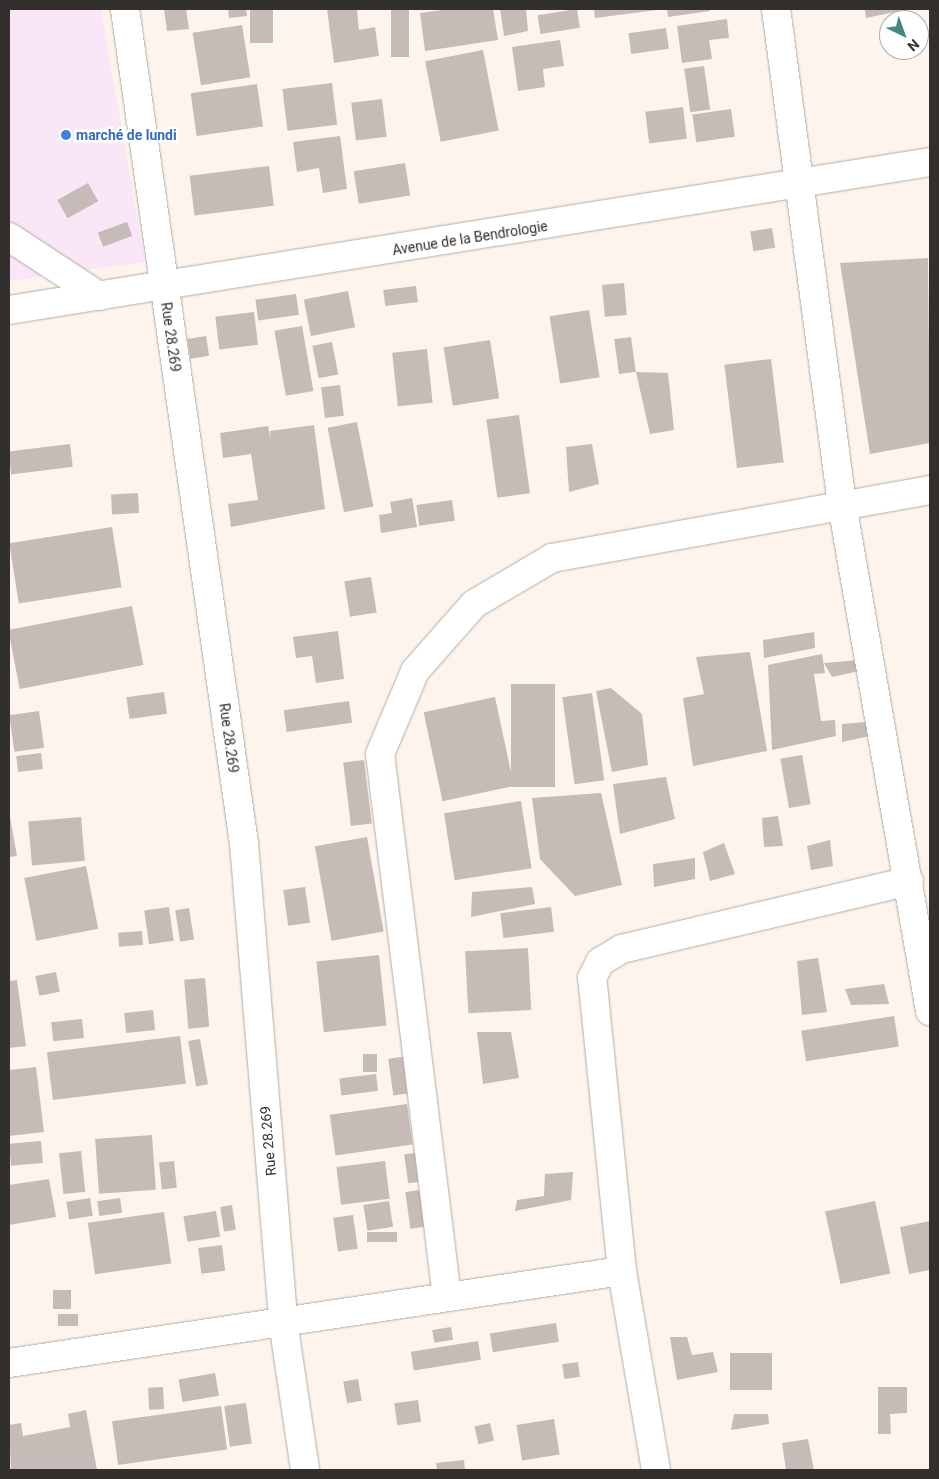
<!DOCTYPE html>
<html>
<head>
<meta charset="utf-8">
<style>
  body { margin:0 }
  #map { position:relative; width:939px; height:1479px; overflow:hidden; background:#fdf5ed; font-family:Roboto,sans-serif }
  div>[style] { position:absolute }
  .commercial>* { inset:0; background:#f9e6f6 }
  .building>* { inset:0; background:#c7bbb8; transform-origin:0 0 }
  .roads { filter:drop-shadow(0 0 1px #b4aca5) drop-shadow(0 0 1px #b4aca5) }
  .minor>* { height:28px; margin:-14px; padding:0 14px; transform-origin:14px; border-radius:14px; background:#fff }
  .dots>* { width:14px; height:14px; translate:-50% -50%; box-sizing:border-box; border:2px solid #fff; border-radius:50% }
  span { translate:-50% -50%; white-space:nowrap; text-align:center; line-height:1.15; -webkit-text-stroke:5px #fff; paint-order:stroke }
  .shop-label { font-size:14px; color:#366cbe; font-weight:700 }
  .left { translate:0 -50%; text-align:left }
  .street-label { font-size:14px; color:#322f2c }
  .frame { position:absolute; inset:0; border:10px solid #322f2c; pointer-events:none }
  .north { position:absolute; left:879px; top:10px; width:50px; height:50px; box-sizing:border-box; background:#fff; border:1px solid #adacab; border-radius:50%; rotate:138deg; font-size:14px; font-weight:700; line-height:20px; text-align:center; color:#322f2c }
  .north::after { content:''; display:block; margin:auto; width:18px; height:22px; background:#438982; clip-path:polygon(50% 0,100% 100%,50% 72%,0 100%) }
</style>
</head>
<body>
<div id="map">
  <div class="commercial">
    <i style="clip-path:polygon(9px 9px,101px 9px,145px 262px,9px 281px)"></i>
  </div>
  <div class="building">
    <i style="clip-path:polygon(164px 9px,186px 9px,189px 29px,167px 31px)"></i>
    <i style="clip-path:polygon(228px 9px,246px 9px,247px 16px,229px 18px)"></i>
    <i style="left:250px;top:9px;width:23px;height:34px"></i>
    <i style="clip-path:polygon(327px 9px,357px 9px,359px 30px,375px 27px,379px 56px,334px 63px)"></i>
    <i style="left:391px;top:9px;width:18px;height:48px"></i>
    <i style="clip-path:polygon(449px 9px,493px 9px,498px 40px,425px 51px,420px 13px)"></i>
    <i style="clip-path:polygon(500px 9px,526px 9px,528px 31px,504px 36px)"></i>
    <i style="left:577px;top:9px;width:19px;height:40px;rotate:81deg"></i>
    <i style="clip-path:polygon(594px 9px,657px 9px,657px 10px,595px 18px)"></i>
    <i style="clip-path:polygon(667px 9px,710px 9px,710px 11px,668px 17px)"></i>
    <i style="clip-path:polygon(865px 9px,904px 9px,904px 10px,866px 18px)"></i>
    <i style="clip-path:polygon(727px 19px,729px 38px,709px 40px,712px 59px,682px 63px,677px 26px)"></i>
    <i style="left:242px;top:25px;width:53px;height:50px;rotate:81deg"></i>
    <i style="left:666px;top:28px;width:21px;height:38px;rotate:82deg"></i>
    <i style="clip-path:polygon(560px 40px,564px 66px,543px 69px,545px 87px,518px 91px,512px 47px)"></i>
    <i style="left:483px;top:50px;width:82px;height:59px;rotate:79deg"></i>
    <i style="left:704px;top:66px;width:44px;height:20px;rotate:82deg"></i>
    <i style="left:332px;top:83px;width:42px;height:50px;rotate:83deg"></i>
    <i style="left:257px;top:84px;width:43px;height:67px;rotate:82deg"></i>
    <i style="left:382px;top:99px;width:38px;height:31px;rotate:83deg"></i>
    <i style="left:683px;top:107px;width:32px;height:38px;rotate:83deg"></i>
    <i style="left:731px;top:109px;width:28px;height:39px;rotate:82deg"></i>
    <i style="clip-path:polygon(340px 136px,347px 189px,323px 193px,319px 168px,297px 172px,293px 142px)"></i>
    <i style="left:405px;top:163px;width:33px;height:52px;rotate:81deg"></i>
    <i style="left:269px;top:166px;width:40px;height:80px;rotate:83deg"></i>
    <i style="left:88px;top:183px;width:21px;height:35px;rotate:61deg"></i>
    <i style="left:127px;top:222px;width:15px;height:31px;rotate:70deg"></i>
    <i style="left:772px;top:228px;width:20px;height:22px;rotate:81deg"></i>
    <i style="clip-path:polygon(928px 258px,930px 443px,870px 454px,840px 263px)"></i>
    <i style="left:624px;top:283px;width:32px;height:22px;rotate:85deg"></i>
    <i style="left:416px;top:286px;width:16px;height:33px;rotate:83deg"></i>
    <i style="left:348px;top:291px;width:37px;height:45px;rotate:79deg"></i>
    <i style="left:296px;top:294px;width:21px;height:41px;rotate:82deg"></i>
    <i style="left:589px;top:310px;width:68px;height:40px;rotate:81deg"></i>
    <i style="left:254px;top:312px;width:33px;height:39px;rotate:83deg"></i>
    <i style="left:302px;top:326px;width:66px;height:28px;rotate:80deg"></i>
    <i style="left:206px;top:336px;width:20px;height:19px;rotate:81deg"></i>
    <i style="left:631px;top:337px;width:35px;height:17px;rotate:82deg"></i>
    <i style="left:490px;top:340px;width:59px;height:47px;rotate:81deg"></i>
    <i style="left:332px;top:342px;width:33px;height:20px;rotate:79deg"></i>
    <i style="left:427px;top:349px;width:54px;height:35px;rotate:84deg"></i>
    <i style="left:771px;top:359px;width:104px;height:47px;rotate:83deg"></i>
    <i style="clip-path:polygon(636px 372px,668px 373px,674px 430px,650px 434px)"></i>
    <i style="left:340px;top:385px;width:31px;height:19px;rotate:83deg"></i>
    <i style="left:519px;top:415px;width:79px;height:33px;rotate:82deg"></i>
    <i style="left:357px;top:422px;width:86px;height:30px;rotate:79deg"></i>
    <i style="clip-path:polygon(314px 425px,325px 509px,231px 527px,228px 504px,258px 500px,251px 454px,223px 458px,220px 433px,268px 426px,271px 440px,270px 431px)"></i>
    <i style="left:70px;top:444px;width:23px;height:62px;rotate:83deg"></i>
    <i style="clip-path:polygon(592px 444px,599px 484px,569px 492px,566px 447px)"></i>
    <i style="left:138px;top:493px;width:20px;height:27px;rotate:87deg"></i>
    <i style="clip-path:polygon(412px 498px,417px 527px,381px 533px,379px 515px,392px 513px,390px 502px)"></i>
    <i style="left:452px;top:500px;width:21px;height:36px;rotate:82deg"></i>
    <i style="left:112px;top:527px;width:61px;height:104px;rotate:81deg"></i>
    <i style="left:371px;top:577px;width:36px;height:27px;rotate:81deg"></i>
    <i style="left:132px;top:606px;width:60px;height:126px;rotate:79deg"></i>
    <i style="clip-path:polygon(338px 631px,344px 679px,316px 683px,312px 656px,296px 658px,293px 637px)"></i>
    <i style="clip-path:polygon(814px 632px,815px 648px,764px 658px,763px 640px)"></i>
    <i style="clip-path:polygon(750px 652px,767px 751px,693px 766px,683px 698px,704px 694px,696px 657px)"></i>
    <i style="clip-path:polygon(822px 654px,825px 673px,814px 674px,821px 721px,835px 720px,836px 736px,772px 750px,768px 665px)"></i>
    <i style="clip-path:polygon(859px 660px,859px 671px,832px 677px,824px 663px)"></i>
    <i style="left:511px;top:684px;width:44px;height:103px"></i>
    <i style="clip-path:polygon(611px 688px,642px 714px,648px 765px,612px 772px,596px 691px)"></i>
    <i style="left:164px;top:692px;width:22px;height:38px;rotate:82deg"></i>
    <i style="left:592px;top:693px;width:88px;height:30px;rotate:82deg"></i>
    <i style="left:495px;top:697px;width:91px;height:73px;rotate:78deg"></i>
    <i style="left:349px;top:701px;width:22px;height:66px;rotate:82deg"></i>
    <i style="left:39px;top:711px;width:37px;height:30px;rotate:82deg"></i>
    <i style="clip-path:polygon(866px 722px,870px 736px,842px 742px,842px 724px)"></i>
    <i style="left:41px;top:753px;width:16px;height:25px;rotate:83deg"></i>
    <i style="left:802px;top:755px;width:50px;height:22px;rotate:80deg"></i>
    <i style="left:364px;top:760px;width:64px;height:21px;rotate:83deg"></i>
    <i style="clip-path:polygon(666px 777px,675px 819px,620px 834px,613px 784px)"></i>
    <i style="clip-path:polygon(601px 793px,622px 885px,575px 896px,540px 859px,532px 798px)"></i>
    <i style="left:521px;top:801px;width:68px;height:78px;rotate:81deg"></i>
    <i style="clip-path:polygon(9px 811px,17px 856px,9px 857px)"></i>
    <i style="clip-path:polygon(778px 816px,783px 846px,764px 847px,762px 818px)"></i>
    <i style="left:81px;top:817px;width:44px;height:53px;rotate:85deg"></i>
    <i style="left:367px;top:837px;width:96px;height:53px;rotate:80deg"></i>
    <i style="clip-path:polygon(830px 840px,833px 866px,811px 870px,807px 846px)"></i>
    <i style="clip-path:polygon(724px 843px,735px 874px,710px 881px,703px 852px)"></i>
    <i style="clip-path:polygon(695px 858px,695px 879px,654px 887px,653px 864px)"></i>
    <i style="left:86px;top:866px;width:64px;height:63px;rotate:79deg"></i>
    <i style="left:305px;top:887px;width:36px;height:22px;rotate:82deg"></i>
    <i style="clip-path:polygon(532px 887px,535px 904px,471px 917px,472px 892px)"></i>
    <i style="left:169px;top:907px;width:34px;height:25px;rotate:82deg"></i>
    <i style="left:551px;top:907px;width:25px;height:51px;rotate:83deg"></i>
    <i style="left:189px;top:908px;width:32px;height:14px;rotate:81deg"></i>
    <i style="left:142px;top:931px;width:14px;height:24px;rotate:86deg"></i>
    <i style="left:528px;top:948px;width:62px;height:63px;rotate:87deg"></i>
    <i style="left:379px;top:955px;width:71px;height:63px;rotate:84deg"></i>
    <i style="clip-path:polygon(818px 958px,827px 1012px,802px 1015px,797px 961px)"></i>
    <i style="left:56px;top:972px;width:20px;height:21px;rotate:79deg"></i>
    <i style="left:205px;top:978px;width:49px;height:21px;rotate:85deg"></i>
    <i style="clip-path:polygon(17px 980px,26px 1046px,9px 1048px,9px 981px)"></i>
    <i style="clip-path:polygon(884px 984px,889px 1004px,851px 1005px,845px 989px)"></i>
    <i style="left:153px;top:1010px;width:20px;height:29px;rotate:84deg"></i>
    <i style="left:894px;top:1016px;width:31px;height:94px;rotate:81deg"></i>
    <i style="left:82px;top:1019px;width:19px;height:31px;rotate:84deg"></i>
    <i style="clip-path:polygon(477px 1032px,511px 1032px,519px 1078px,483px 1084px)"></i>
    <i style="left:180px;top:1036px;width:48px;height:134px;rotate:83deg"></i>
    <i style="left:200px;top:1039px;width:46px;height:12px;rotate:80deg"></i>
    <i style="left:377px;top:1054px;width:18px;height:14px;rotate:90deg"></i>
    <i style="left:408px;top:1056px;width:37px;height:20px;rotate:82deg"></i>
    <i style="clip-path:polygon(36px 1067px,44px 1132px,9px 1136px,9px 1070px)"></i>
    <i style="left:376px;top:1074px;width:17px;height:37px;rotate:83deg"></i>
    <i style="left:407px;top:1104px;width:41px;height:78px;rotate:82deg"></i>
    <i style="left:152px;top:1135px;width:55px;height:57px;rotate:86deg"></i>
    <i style="left:41px;top:1141px;width:22px;height:32px;rotate:85deg"></i>
    <i style="left:81px;top:1151px;width:41px;height:22px;rotate:84deg"></i>
    <i style="left:422px;top:1152px;width:29px;height:18px;rotate:82deg"></i>
    <i style="left:174px;top:1161px;width:27px;height:15px;rotate:84deg"></i>
    <i style="left:385px;top:1161px;width:38px;height:49px;rotate:83deg"></i>
    <i style="clip-path:polygon(573px 1172px,571px 1200px,515px 1211px,517px 1200px,544px 1196px,545px 1174px)"></i>
    <i style="clip-path:polygon(49px 1179px,56px 1217px,9px 1225px,9px 1185px)"></i>
    <i style="left:427px;top:1189px;width:37px;height:22px;rotate:82deg"></i>
    <i style="left:90px;top:1198px;width:18px;height:24px;rotate:81deg"></i>
    <i style="left:120px;top:1198px;width:15px;height:23px;rotate:82deg"></i>
    <i style="left:389px;top:1201px;width:26px;height:26px;rotate:81deg"></i>
    <i style="left:875px;top:1201px;width:74px;height:51px;rotate:78deg"></i>
    <i style="left:232px;top:1205px;width:25px;height:12px;rotate:81deg"></i>
    <i style="left:216px;top:1211px;width:26px;height:33px;rotate:81deg"></i>
    <i style="left:164px;top:1212px;width:52px;height:77px;rotate:82deg"></i>
    <i style="left:353px;top:1215px;width:34px;height:20px;rotate:82deg"></i>
    <i style="clip-path:polygon(930px 1221px,930px 1270px,909px 1274px,900px 1227px)"></i>
    <i style="left:397px;top:1232px;width:10px;height:30px;rotate:90deg"></i>
    <i style="left:222px;top:1245px;width:26px;height:24px;rotate:83deg"></i>
    <i style="left:71px;top:1290px;width:19px;height:18px;rotate:90deg"></i>
    <i style="left:58px;top:1314px;width:20px;height:12px"></i>
    <i style="left:556px;top:1323px;width:19px;height:67px;rotate:81deg"></i>
    <i style="left:451px;top:1327px;width:13px;height:19px;rotate:81deg"></i>
    <i style="clip-path:polygon(670px 1337px,687px 1337px,692px 1355px,713px 1352px,718px 1372px,677px 1380px)"></i>
    <i style="left:478px;top:1341px;width:19px;height:68px;rotate:81deg"></i>
    <i style="left:730px;top:1353px;width:42px;height:37px"></i>
    <i style="left:578px;top:1362px;width:15px;height:16px;rotate:82deg"></i>
    <i style="left:215px;top:1373px;width:23px;height:37px;rotate:80deg"></i>
    <i style="left:358px;top:1379px;width:22px;height:15px;rotate:80deg"></i>
    <i style="left:163px;top:1387px;width:22px;height:15px;rotate:87deg"></i>
    <i style="clip-path:polygon(878px 1387px,907px 1387px,907px 1413px,890px 1414px,891px 1434px,878px 1434px)"></i>
    <i style="left:418px;top:1400px;width:22px;height:24px;rotate:82deg"></i>
    <i style="left:246px;top:1403px;width:41px;height:22px;rotate:82deg"></i>
    <i style="left:221px;top:1406px;width:44px;height:110px;rotate:82deg"></i>
    <i style="clip-path:polygon(86px 1410px,97px 1470px,11px 1470px,9px 1425px,21px 1423px,23px 1436px,70px 1427px,68px 1414px)"></i>
    <i style="clip-path:polygon(734px 1414px,768px 1414px,769px 1424px,731px 1430px)"></i>
    <i style="left:554px;top:1419px;width:36px;height:38px;rotate:81deg"></i>
    <i style="left:490px;top:1423px;width:18px;height:16px;rotate:77deg"></i>
    <i style="clip-path:polygon(808px 1439px,814px 1470px,786px 1470px,782px 1443px)"></i>
    <i style="clip-path:polygon(464px 1460px,465px 1470px,437px 1470px,436px 1463px)"></i>
  </div>
  <div class="roads">
    <div class="minor">
      <i style="left:125px;top:9px;width:842px;rotate:81.88deg"></i>
      <i style="left:244px;top:843px;width:481px;rotate:85.3deg"></i>
      <i style="left:283px;top:1322px;width:150px;rotate:81.5deg"></i>
      <i style="left:776px;top:9px;width:499px;rotate:82.4deg"></i>
      <i style="left:842px;top:504px;width:515px;rotate:80.15deg"></i>
      <i style="left:9px;top:237px;width:108px;rotate:33.2deg"></i>
      <i style="left:9px;top:310px;width:933px;rotate:-9.13deg"></i>
      <i style="left:447px;top:1297px;width:547px;rotate:-97.03deg"></i>
      <i style="left:380px;top:754px;width:90px;rotate:-67.1deg"></i>
      <i style="left:415px;top:671px;width:89px;rotate:-48.6deg"></i>
      <i style="left:474px;top:604px;width:91px;rotate:-30.5deg"></i>
      <i style="left:552px;top:558px;width:384px;rotate:-10.2deg"></i>
      <i style="left:9px;top:1363px;width:620px;rotate:-8.54deg"></i>
      <i style="left:656px;top:1470px;width:202px;rotate:-99.7deg"></i>
      <i style="left:622px;top:1271px;width:295px;rotate:-95.8deg"></i>
      <i style="left:592px;top:978px;width:18px;rotate:-63deg"></i>
      <i style="left:600px;top:962px;width:26px;rotate:-31deg"></i>
      <i style="left:622px;top:949px;width:295px;rotate:-13.3deg"></i>
    </div>
  </div>
  <div class="dots">
    <i style="left:66px;top:135px;background:#3f7fe0"></i>
  </div>
  <div class="shop-label">
    <span class="left" style="left:76px;top:135px">marché de lundi</span>
  </div>
  <div class="street-label">
    <span style="left:470px;top:238px;rotate:-9deg">Avenue de la Bendrologie</span>
    <span style="left:171px;top:337px;rotate:82deg">Rue 28.269</span>
    <span style="left:229px;top:738px;rotate:82deg">Rue 28.269</span>
    <span style="left:268px;top:1141px;rotate:-95deg">Rue 28.269</span>
  </div>
  <div class="frame"></div>
  <div class="north">N</div>
</div>
</body>
</html>
